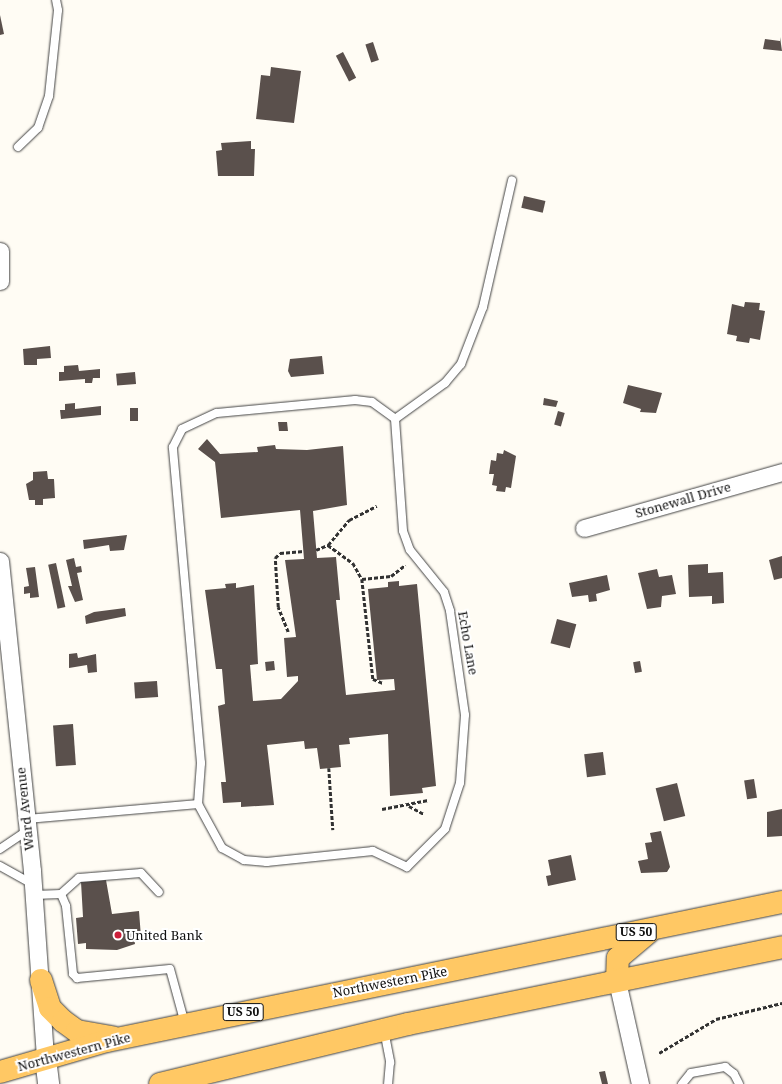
<!DOCTYPE html>
<html>
<head>
<meta charset="utf-8">
<style>
  body { margin:0 }
  #map { position:relative; width:782px; height:1084px; overflow:hidden; background:#fffcf4; font-family:"Noto Serif",serif }
  div>[style] { position:absolute }
  .building>* { inset:0; background:#5a504c; transform-origin:0 0 }
  .path>* { height:2.5px; margin-top:-1.25px; transform-origin:0; background:repeating-linear-gradient(90deg,#323232 0 4px,transparent 0 6px) }
  .roads { filter:drop-shadow(0 0 1px #434343) drop-shadow(0 0 1px #434343) }
  .service>* { height:8px; margin:-4px; padding:0 4px; transform-origin:4px; border-radius:4px; background:#fff }
  .minor>* { height:17px; margin:-8.5px; padding:0 8.5px; transform-origin:8.5px; border-radius:8.5px; background:#fff }
  .tertiary>* { height:21px; margin:-10.5px; padding:0 10.5px; transform-origin:10.5px; border-radius:10.5px; background:#fff }
  .primary>* { height:22px; margin:-11px; padding:0 11px; transform-origin:11px; border-radius:11px; background:#ffc864 }
  .dots>* { width:11px; height:11px; translate:-50% -50%; box-sizing:border-box; border:2px solid #fff; border-radius:50% }
  span { translate:-50% -50%; white-space:nowrap; text-align:center; line-height:1.15; -webkit-text-stroke:4px #fff; paint-order:stroke }
  .shield-label span { padding:1px 3px; background:#fff; border:1px solid; border-radius:3px; -webkit-text-stroke-width:0 }
  .shield-label { font-size:12px; color:#101010; font-weight:700 }
  .street-label { font-size:13px; color:#101010 }
  .poi-label { font-size:13px; color:#101010 }
  .left { translate:0 -50%; text-align:left }
</style>
</head>
<body>
<div id="map">
  <div class="building">
    <i style="clip-path:polygon(0 15px,4px 34px,0 35px)"></i>
    <i style="clip-path:polygon(780px 37px,782px 51px,763px 49px,765px 39px,780px 41px)"></i>
    <i style="left:373px;top:42px;width:19px;height:8px;rotate:72deg"></i>
    <i style="left:343px;top:52px;width:29px;height:8px;rotate:63deg"></i>
    <i style="clip-path:polygon(271px 67px,301px 71px,294px 123px,256px 119px,261px 75px,270px 76px)"></i>
    <i style="clip-path:polygon(251px 141px,251px 149px,255px 149px,254px 176px,218px 176px,216px 151px,222px 150px,221px 143px)"></i>
    <i style="left:524px;top:196px;width:22px;height:12px;rotate:13deg"></i>
    <i style="clip-path:polygon(745px 302px,760px 303px,759px 310px,765px 311px,760px 340px,750px 338px,749px 343px,736px 341px,737px 336px,727px 334px,732px 304px,744px 307px)"></i>
    <i style="clip-path:polygon(50px 346px,51px 358px,37px 359px,37px 365px,24px 365px,23px 349px)"></i>
    <i style="clip-path:polygon(322px 356px,324px 374px,291px 377px,288px 371px,290px 359px)"></i>
    <i style="clip-path:polygon(78px 365px,79px 371px,100px 369px,100px 378px,93px 378px,92px 383px,85px 383px,85px 379px,59px 381px,59px 372px,64px 372px,64px 366px)"></i>
    <i style="left:135px;top:372px;width:12px;height:19px;rotate:85deg"></i>
    <i style="clip-path:polygon(628px 385px,662px 393px,656px 413px,640px 412px,641px 409px,623px 403px)"></i>
    <i style="clip-path:polygon(544px 398px,558px 401px,556px 407px,543px 405px)"></i>
    <i style="clip-path:polygon(75px 403px,75px 409px,101px 406px,101px 415px,61px 419px,60px 410px,65px 410px,65px 404px)"></i>
    <i style="left:130px;top:408px;width:8px;height:13px"></i>
    <i style="left:558px;top:411px;width:7px;height:14px;rotate:16deg"></i>
    <i style="clip-path:polygon(278px 422px,287px 422px,288px 431px,279px 431px)"></i>
    <i style="clip-path:polygon(207px 439px,220px 454px,258px 452px,257px 447px,275px 445px,276px 449px,307px 450px,343px 446px,347px 505px,313px 511px,317px 558px,336px 557px,340px 600px,336px 600px,346px 695px,395px 690px,394px 679px,377px 680px,368px 589px,388px 587px,388px 582px,399px 581px,399px 586px,417px 584px,436px 786px,422px 788px,423px 793px,390px 796px,388px 734px,349px 738px,350px 744px,339px 745px,341px 767px,320px 769px,317px 748px,305px 749px,304px 741px,267px 745px,274px 805px,241px 807px,241px 802px,223px 803px,221px 782px,226px 782px,218px 706px,225px 704px,222px 669px,216px 669px,205px 590px,226px 588px,225px 584px,236px 583px,236px 588px,254px 585px,258px 664px,250px 665px,253px 701px,281px 699px,298px 681px,298px 676px,287px 677px,284px 638px,296px 637px,285px 560px,304px 559px,300px 510px,221px 518px,215px 462px,198px 449px)"></i>
    <i style="clip-path:polygon(504px 450px,516px 456px,511px 488px,506px 487px,505px 492px,496px 491px,497px 486px,492px 485px,494px 474px,489px 474px,491px 460px,496px 461px,497px 453px,503px 454px)"></i>
    <i style="clip-path:polygon(47px 471px,48px 479px,54px 479px,55px 498px,43px 499px,43px 505px,35px 505px,35px 500px,29px 500px,26px 484px,33px 480px,33px 472px)"></i>
    <i style="clip-path:polygon(127px 535px,124px 550px,110px 551px,109px 545px,84px 549px,83px 540px)"></i>
    <i style="clip-path:polygon(782px 556px,782px 578px,774px 580px,769px 560px)"></i>
    <i style="clip-path:polygon(74px 558px,76px 567px,81px 566px,82px 572px,77px 573px,83px 600px,75px 602px,68px 586px,72px 586px,66px 560px)"></i>
    <i style="left:56px;top:563px;width:45px;height:8px;rotate:78deg"></i>
    <i style="clip-path:polygon(708px 564px,708px 573px,723px 572px,724px 603px,712px 604px,712px 596px,689px 597px,688px 565px)"></i>
    <i style="clip-path:polygon(35px 567px,39px 597px,30px 598px,30px 593px,24px 594px,24px 587px,29px 586px,26px 568px)"></i>
    <i style="clip-path:polygon(657px 569px,659px 577px,672px 575px,676px 594px,662px 596px,661px 607px,647px 609px,638px 573px)"></i>
    <i style="clip-path:polygon(607px 575px,610px 590px,596px 594px,597px 601px,589px 602px,588px 595px,572px 597px,569px 583px)"></i>
    <i style="clip-path:polygon(125px 608px,126px 616px,86px 624px,85px 616px,94px 612px)"></i>
    <i style="left:557px;top:619px;width:20px;height:25px;rotate:15deg"></i>
    <i style="clip-path:polygon(77px 653px,78px 658px,96px 654px,97px 672px,88px 673px,87px 665px,69px 668px,69px 654px)"></i>
    <i style="left:274px;top:661px;width:9px;height:9px;rotate:84deg"></i>
    <i style="left:640px;top:661px;width:11px;height:7px;rotate:80deg"></i>
    <i style="left:157px;top:681px;width:16px;height:23px;rotate:86deg"></i>
    <i style="left:73px;top:724px;width:41px;height:20px;rotate:86deg"></i>
    <i style="left:603px;top:752px;width:23px;height:19px;rotate:83deg"></i>
    <i style="left:754px;top:779px;width:19px;height:10px;rotate:81deg"></i>
    <i style="left:677px;top:783px;width:34px;height:22px;rotate:76deg"></i>
    <i style="clip-path:polygon(782px 809px,782px 836px,767px 837px,767px 812px)"></i>
    <i style="clip-path:polygon(661px 831px,670px 867px,667px 872px,641px 873px,638px 861px,648px 859px,645px 843px,652px 842px,650px 833px)"></i>
    <i style="clip-path:polygon(571px 855px,576px 880px,548px 886px,546px 876px,551px 875px,548px 860px)"></i>
    <i style="clip-path:polygon(106px 880px,112px 914px,139px 911px,141px 937px,134px 938px,135px 944px,117px 950px,86px 949px,86px 943px,78px 944px,76px 918px,83px 917px,81px 882px)"></i>
    <i style="clip-path:polygon(605px 1071px,608px 1084px,602px 1084px,599px 1072px)"></i>
  </div>
  <div class="path">
    <i style="left:328px;top:545px;width:31px;rotate:36deg"></i>
    <i style="left:353px;top:563px;width:18px;rotate:61deg"></i>
    <i style="left:362px;top:579px;width:101px;rotate:83.7deg"></i>
    <i style="left:373px;top:679px;width:11px;rotate:22deg"></i>
    <i style="left:316px;top:550px;width:13px;rotate:-23deg"></i>
    <i style="left:328px;top:545px;width:33px;rotate:-50deg"></i>
    <i style="left:349px;top:520px;width:31px;rotate:-27deg"></i>
    <i style="left:362px;top:579px;width:29px;rotate:-6deg"></i>
    <i style="left:391px;top:576px;width:18px;rotate:-38deg"></i>
    <i style="left:288px;top:632px;width:27px;rotate:-112deg"></i>
    <i style="left:278px;top:607px;width:49px;rotate:-93.5deg"></i>
    <i style="left:275px;top:558px;width:7px;rotate:-45deg"></i>
    <i style="left:280px;top:553px;width:24px;rotate:-5deg"></i>
    <i style="left:329px;top:768px;width:62px;rotate:86.3deg"></i>
    <i style="left:409px;top:806px;width:17px;rotate:28deg"></i>
    <i style="left:382px;top:809px;width:47px;rotate:-11.1deg"></i>
    <i style="left:659px;top:1053px;width:66px;rotate:-30.8deg"></i>
    <i style="left:716px;top:1019px;width:68px;rotate:-13.6deg"></i>
  </div>
  <div class="roads">
    <div class="service">
      <i style="left:18px;top:147px;width:28px;rotate:-44deg"></i>
      <i style="left:38px;top:128px;width:34px;rotate:-71deg"></i>
      <i style="left:49px;top:96px;width:86px;rotate:-84deg"></i>
      <i style="left:58px;top:10px;width:10px;rotate:-101deg"></i>
      <i style="left:355px;top:400px;width:17px;rotate:7deg"></i>
      <i style="left:372px;top:402px;width:29px;rotate:36deg"></i>
      <i style="left:395px;top:419px;width:112px;rotate:85.9deg"></i>
      <i style="left:403px;top:531px;width:20px;rotate:70deg"></i>
      <i style="left:410px;top:550px;width:54px;rotate:51deg"></i>
      <i style="left:444px;top:592px;width:20px;rotate:72deg"></i>
      <i style="left:450px;top:611px;width:105px;rotate:81.8deg"></i>
      <i style="left:465px;top:715px;width:68px;rotate:94.2deg"></i>
      <i style="left:460px;top:783px;width:48px;rotate:108.1deg"></i>
      <i style="left:445px;top:829px;width:54px;rotate:135deg"></i>
      <i style="left:407px;top:867px;width:38px;rotate:-155deg"></i>
      <i style="left:373px;top:851px;width:107px;rotate:174.1deg"></i>
      <i style="left:267px;top:862px;width:23px;rotate:-175deg"></i>
      <i style="left:244px;top:860px;width:25px;rotate:-151deg"></i>
      <i style="left:222px;top:848px;width:50px;rotate:-118.6deg"></i>
      <i style="left:198px;top:804px;width:41px;rotate:-85.8deg"></i>
      <i style="left:201px;top:763px;width:317px;rotate:-95.1deg"></i>
      <i style="left:173px;top:447px;width:20px;rotate:-63deg"></i>
      <i style="left:182px;top:429px;width:38px;rotate:-25deg"></i>
      <i style="left:217px;top:413px;width:139px;rotate:-5.4deg"></i>
      <i style="left:395px;top:419px;width:62px;rotate:-35.8deg"></i>
      <i style="left:445px;top:383px;width:25px;rotate:-50deg"></i>
      <i style="left:461px;top:364px;width:61px;rotate:-68.9deg"></i>
      <i style="left:483px;top:307px;width:130px;rotate:-77.1deg"></i>
      <i style="left:27px;top:819px;width:172px;rotate:-5deg"></i>
      <i style="left:0;top:849px;width:34px;rotate:-34deg"></i>
      <i style="left:0;top:866px;width:37px;rotate:29deg"></i>
      <i style="left:61px;top:894px;width:24px;rotate:-42deg"></i>
      <i style="left:79px;top:878px;width:62px;rotate:-4.6deg"></i>
      <i style="left:141px;top:873px;width:26px;rotate:47deg"></i>
      <i style="left:34px;top:895px;width:27px;rotate:-2deg"></i>
      <i style="left:61px;top:894px;width:13px;rotate:67deg"></i>
      <i style="left:66px;top:906px;width:68px;rotate:84.1deg"></i>
      <i style="left:73px;top:974px;width:6px;rotate:45deg"></i>
      <i style="left:77px;top:978px;width:93px;rotate:-5.5deg"></i>
      <i style="left:170px;top:969px;width:57px;rotate:74.7deg"></i>
      <i style="left:384px;top:1030px;width:33px;rotate:79deg"></i>
      <i style="left:390px;top:1062px;width:22px;rotate:95deg"></i>
      <i style="left:682px;top:1084px;width:14px;rotate:-51deg"></i>
      <i style="left:691px;top:1073px;width:35px;rotate:-10deg"></i>
      <i style="left:725px;top:1067px;width:11px;rotate:38deg"></i>
      <i style="left:734px;top:1074px;width:11px;rotate:63deg"></i>
    </div>
    <div class="minor">
      <i style="left:0;top:251px;width:30px;rotate:90deg"></i>
      <i style="left:584px;top:528px;width:206px;rotate:-15.8deg"></i>
      <i style="left:0;top:561px;width:312px;rotate:84.1deg"></i>
      <i style="left:32px;top:871px;width:187px;rotate:86deg"></i>
      <i style="left:617px;top:981px;width:106px;rotate:77.4deg"></i>
    </div>
    <div class="tertiary">
      <i style="left:45px;top:1058px;width:26px;rotate:83deg"></i>
    </div>
    <div class="primary">
      <i style="left:41px;top:980px;width:29px;rotate:72deg"></i>
      <i style="left:50px;top:1008px;width:18px;rotate:45deg"></i>
      <i style="left:63px;top:1021px;width:17px;rotate:36deg"></i>
      <i style="left:77px;top:1031px;width:36px;rotate:10deg"></i>
      <i style="left:617px;top:981px;width:23px;rotate:-88deg"></i>
      <i style="left:618px;top:958px;width:39px;rotate:-40deg"></i>
      <i style="left:0;top:1072px;width:111px;rotate:-16.2deg"></i>
      <i style="left:107px;top:1041px;width:689px;rotate:-11.64deg"></i>
      <i style="left:160px;top:1084px;width:255px;rotate:-13.6deg"></i>
      <i style="left:408px;top:1024px;width:382px;rotate:-11.6deg"></i>
    </div>
  </div>
  <div class="dots">
    <i style="left:118px;top:935px;background:#cb1e39"></i>
  </div>
  <div class="shield-label">
    <span style="left:636px;top:932px">US 50</span>
    <span style="left:243px;top:1012px">US 50</span>
  </div>
  <div class="street-label">
    <span style="left:683px;top:500px;rotate:-16deg">Stonewall Drive</span>
    <span style="left:468px;top:643px;rotate:80deg">Echo Lane</span>
    <span style="left:25px;top:809px;rotate:-96deg">Ward Avenue</span>
    <span style="left:390px;top:982px;rotate:-11deg">Northwestern Pike</span>
    <span style="left:74px;top:1052px;rotate:-15deg">Northwestern Pike</span>
  </div>
  <div class="poi-label">
    <span class="left" style="left:126px;top:935px">United Bank</span>
  </div>
</div>
</body>
</html>
